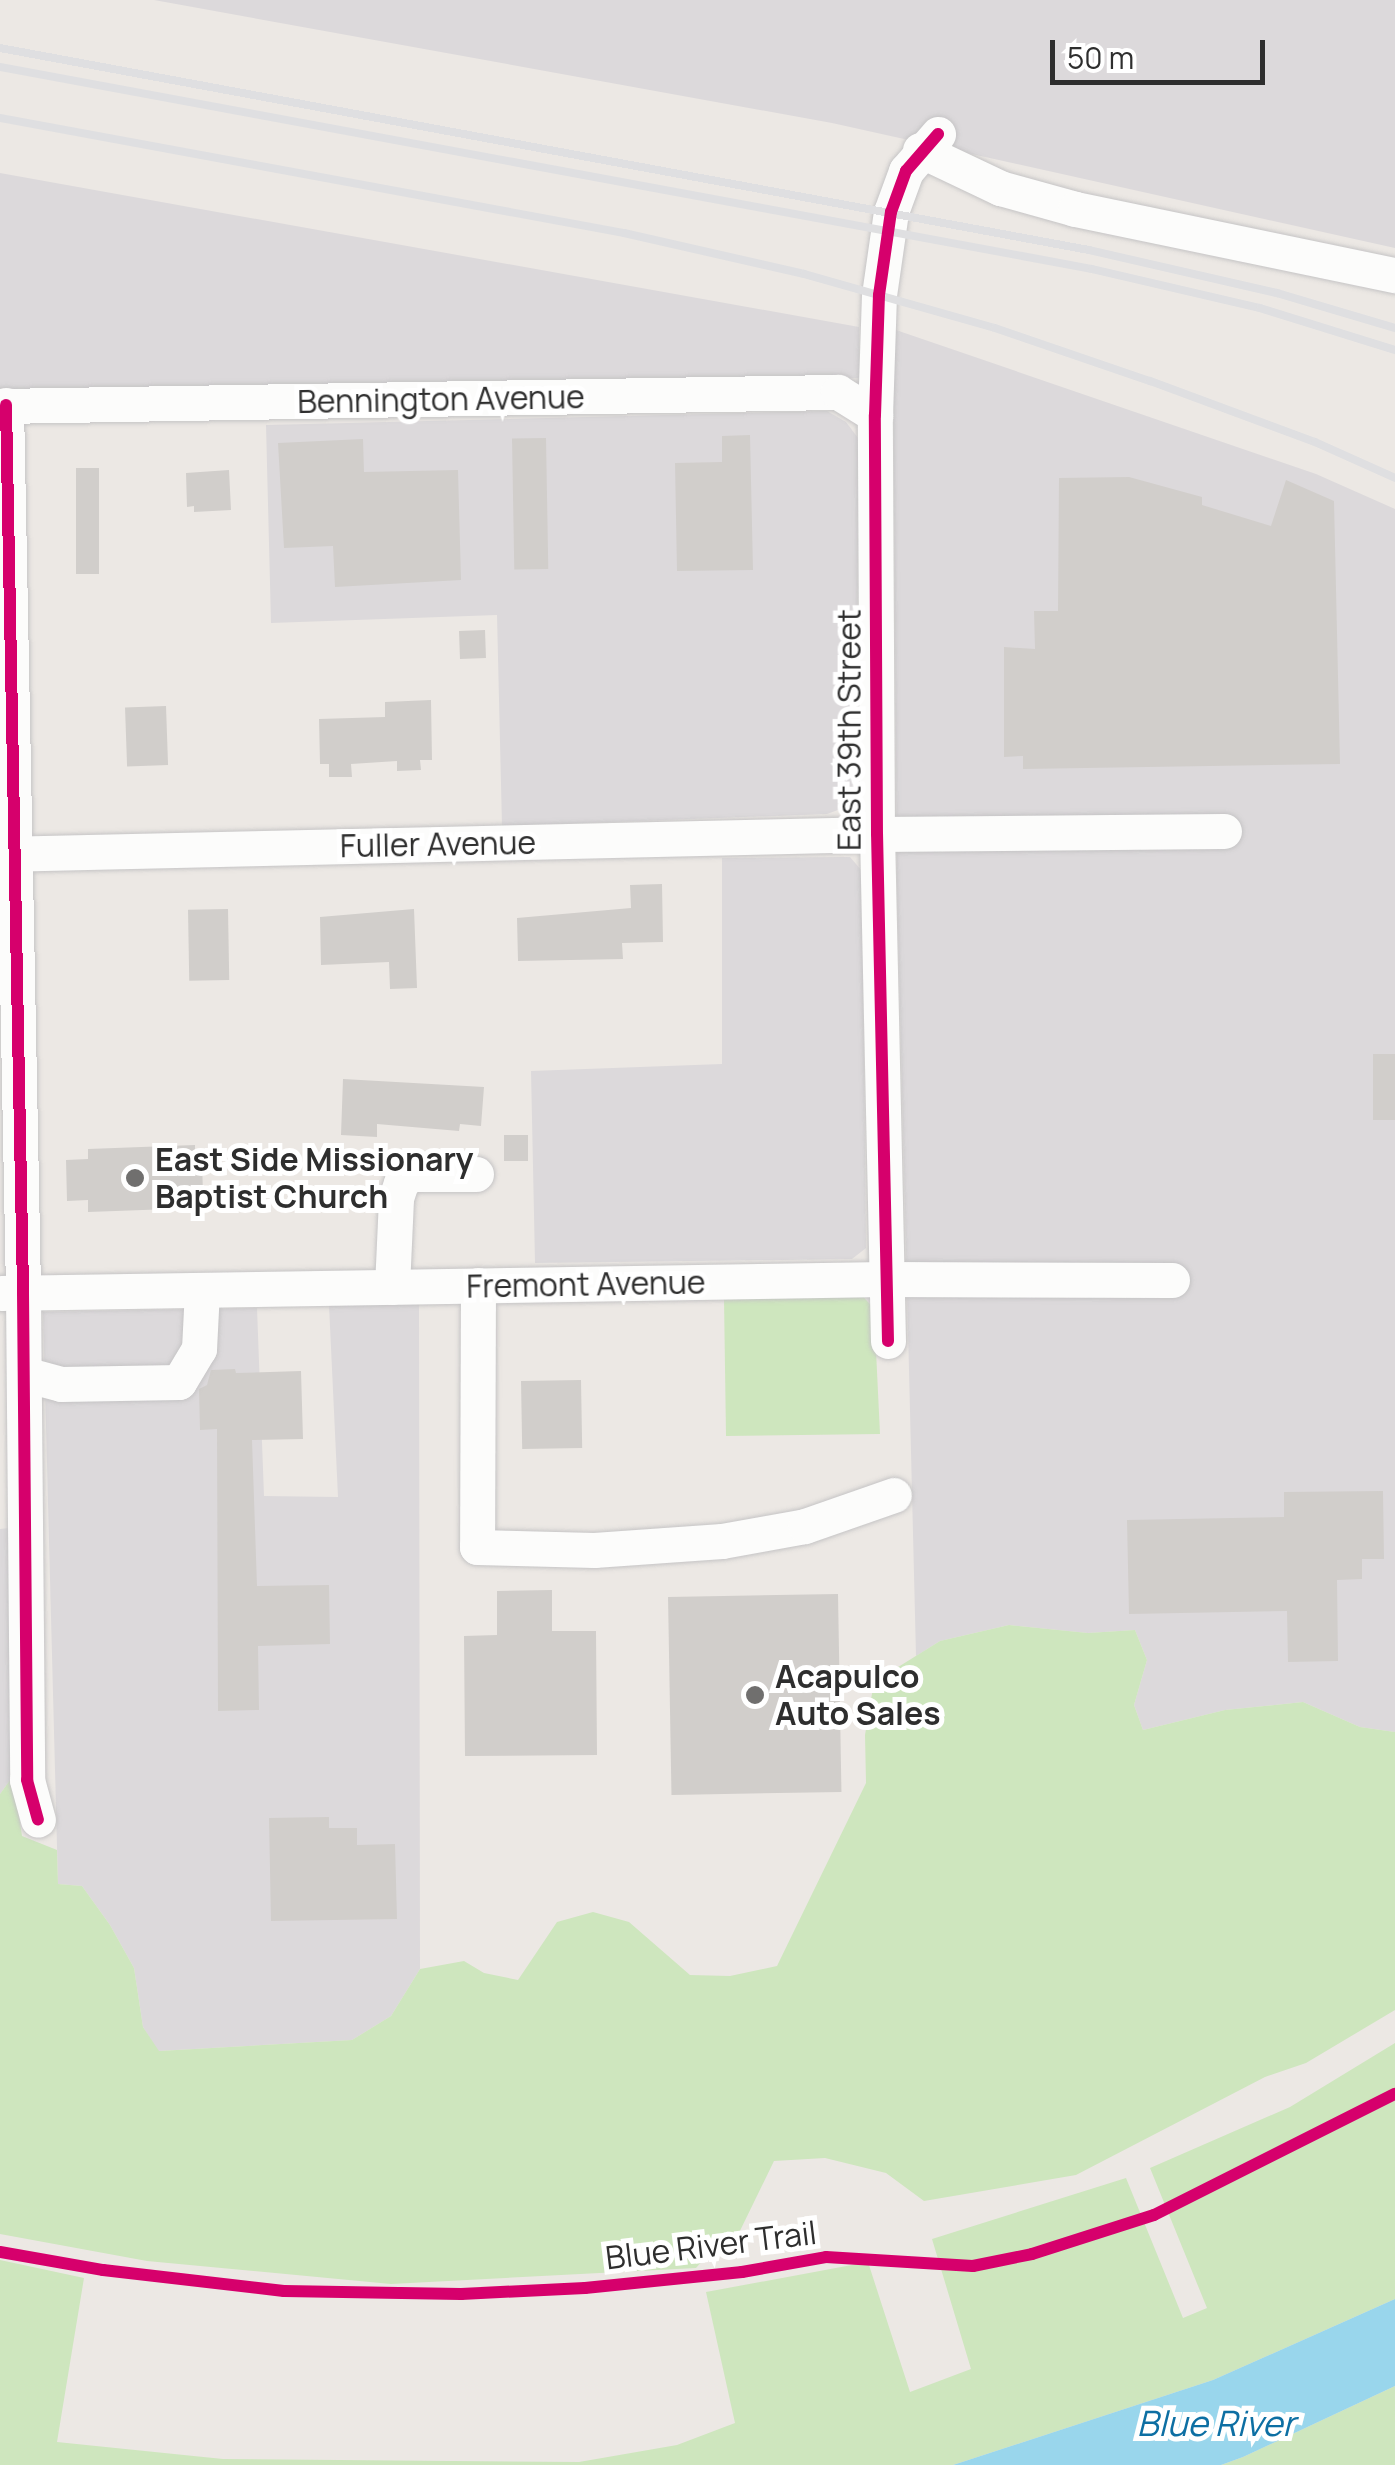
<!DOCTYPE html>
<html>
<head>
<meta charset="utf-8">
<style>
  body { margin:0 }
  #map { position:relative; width:1395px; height:2465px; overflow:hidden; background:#ece8e4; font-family:Manrope,sans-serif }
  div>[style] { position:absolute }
  .industrial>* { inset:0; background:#dcd9db }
  .green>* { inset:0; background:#cee6be }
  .water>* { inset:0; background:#99d6ec }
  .building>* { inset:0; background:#d1cecb; transform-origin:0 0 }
  .roads { filter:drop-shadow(0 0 2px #c5c4c5) drop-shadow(0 0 2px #c5c4c5) }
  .minor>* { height:35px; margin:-17.5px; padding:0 17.5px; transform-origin:17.5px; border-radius:17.5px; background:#fcfcfb }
  .rail>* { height:8px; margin:-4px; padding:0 4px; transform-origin:4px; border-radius:4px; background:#dfdfe1 }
  .cycleway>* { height:12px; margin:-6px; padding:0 6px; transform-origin:6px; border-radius:6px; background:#d6006c }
  .dots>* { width:28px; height:28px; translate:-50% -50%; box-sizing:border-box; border:5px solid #fff; border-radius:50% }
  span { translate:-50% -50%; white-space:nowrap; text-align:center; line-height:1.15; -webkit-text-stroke:10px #fff; paint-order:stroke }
  .street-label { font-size:32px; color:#2e2e2e }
  .poi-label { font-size:32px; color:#2e2e2e; font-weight:700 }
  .left { translate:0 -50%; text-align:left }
  .water-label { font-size:35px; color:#0d6fa3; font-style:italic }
  .scale { position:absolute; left:1050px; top:40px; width:215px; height:45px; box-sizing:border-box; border:5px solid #2e2e2e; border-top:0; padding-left:12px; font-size:30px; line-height:35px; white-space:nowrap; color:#2e2e2e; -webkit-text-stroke:8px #fff; paint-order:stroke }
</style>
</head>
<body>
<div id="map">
  <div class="industrial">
    <i style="clip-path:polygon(154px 0,1395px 0,1395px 248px,832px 123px)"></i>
    <i style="clip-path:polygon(0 173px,859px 327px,859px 378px,0 391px)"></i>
    <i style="clip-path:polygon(893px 329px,1316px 474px,1395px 509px,1395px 1732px,1360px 1727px,1303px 1702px,1225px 1710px,1143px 1730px,1134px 1705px,1147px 1660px,1135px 1630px,1088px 1633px,1009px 1625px,940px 1641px,916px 1656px,897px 880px)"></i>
    <i style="clip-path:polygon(827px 411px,846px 422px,858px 438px,857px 791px,846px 807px,827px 814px,502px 826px,497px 615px,271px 623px,266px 425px)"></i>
    <i style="clip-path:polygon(850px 857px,862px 871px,866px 1248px,852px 1259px,535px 1263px,531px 1071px,722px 1064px,722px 858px)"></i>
    <i style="clip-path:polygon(419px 1303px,420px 1969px,391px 2016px,352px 2040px,158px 2051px,143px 2027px,134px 1968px,110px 1925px,82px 1886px,58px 1884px,43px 1312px,257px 1308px,264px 1496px,338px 1497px,329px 1305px)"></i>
    <i style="clip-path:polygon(9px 1528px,13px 1776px,0 1794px,0 1529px)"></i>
  </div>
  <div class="green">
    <i style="clip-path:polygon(861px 1294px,874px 1309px,880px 1434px,726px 1436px,724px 1299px)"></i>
    <i style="clip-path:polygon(1009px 1625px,1088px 1633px,1135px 1630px,1147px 1660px,1134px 1705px,1143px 1730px,1225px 1710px,1303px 1702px,1360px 1727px,1395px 1732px,1395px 2010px,1306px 2063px,1265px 2077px,1076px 2175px,924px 2201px,886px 2173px,825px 2158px,774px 2161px,736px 2239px,710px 2252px,696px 2268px,391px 2284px,147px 2261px,0 2234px,0 1794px,13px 1776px,22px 1836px,57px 1850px,58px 1884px,82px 1886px,110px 1925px,134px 1968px,143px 2027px,159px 2051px,352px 2040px,391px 2016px,420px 1969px,464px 1961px,484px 1973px,518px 1980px,557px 1922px,593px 1912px,629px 1922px,690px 1975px,730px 1976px,777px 1966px,866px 1783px,865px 1735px,874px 1682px,940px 1641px)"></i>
    <i style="clip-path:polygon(1395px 2043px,1395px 2299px,1213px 2380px,953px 2465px,0 2465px,0 2260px,84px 2278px,57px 2442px,223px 2459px,579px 2462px,677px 2445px,735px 2423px,706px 2292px,868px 2262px,910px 2392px,971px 2369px,932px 2239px,1126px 2178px,1183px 2318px,1207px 2308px,1150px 2168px,1290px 2107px)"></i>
    <i style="clip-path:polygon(1395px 2386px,1395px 2465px,1221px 2465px,1243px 2457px)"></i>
  </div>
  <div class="water">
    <i style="clip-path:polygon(1395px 2299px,1395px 2386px,1243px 2457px,1221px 2465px,953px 2465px,1213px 2380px)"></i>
  </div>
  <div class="building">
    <i style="clip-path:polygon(750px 435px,753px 570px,677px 571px,675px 463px,722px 462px,722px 436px)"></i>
    <i style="left:546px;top:438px;width:131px;height:34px;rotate:89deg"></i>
    <i style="clip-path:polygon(363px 439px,364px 472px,458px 470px,461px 580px,335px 587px,333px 546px,284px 548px,278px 443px)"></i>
    <i style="left:76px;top:468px;width:23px;height:106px"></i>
    <i style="clip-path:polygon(229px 470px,231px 510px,194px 512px,194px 506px,187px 507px,186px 473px)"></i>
    <i style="clip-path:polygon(1129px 477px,1202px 497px,1202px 505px,1271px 526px,1286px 480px,1334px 501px,1340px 764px,1023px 769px,1023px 756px,1004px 757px,1004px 647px,1035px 649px,1034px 611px,1058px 611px,1059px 478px)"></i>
    <i style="left:485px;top:630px;width:28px;height:26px;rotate:88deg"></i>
    <i style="clip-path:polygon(431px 700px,432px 760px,420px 760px,421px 770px,397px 771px,397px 761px,351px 764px,352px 777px,329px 777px,329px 764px,320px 764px,319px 719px,385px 717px,385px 702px)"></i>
    <i style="left:166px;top:706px;width:59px;height:41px;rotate:88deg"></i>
    <i style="clip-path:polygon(662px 884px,663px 942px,622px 943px,623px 959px,518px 961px,517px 918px,631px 908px,630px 885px)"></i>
    <i style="left:228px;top:909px;width:71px;height:40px;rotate:89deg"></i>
    <i style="clip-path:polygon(414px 909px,417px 988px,390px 989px,389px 962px,321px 965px,320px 917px)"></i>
    <i style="left:1395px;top:1054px;width:66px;height:22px;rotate:90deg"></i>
    <i style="clip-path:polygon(343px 1079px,484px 1087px,481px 1126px,460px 1124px,459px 1131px,377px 1124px,377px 1137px,341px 1135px)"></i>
    <i style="left:528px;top:1135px;width:26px;height:24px;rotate:90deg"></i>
    <i style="clip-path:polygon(195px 1145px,195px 1161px,202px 1161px,203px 1194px,197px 1194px,198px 1208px,88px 1212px,88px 1200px,67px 1201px,66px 1160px,88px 1159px,88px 1149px)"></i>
    <i style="clip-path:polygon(235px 1369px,236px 1373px,301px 1371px,303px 1439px,252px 1440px,257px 1586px,329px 1585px,330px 1644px,258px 1646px,259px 1710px,218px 1711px,217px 1429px,200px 1430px,199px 1389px,207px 1385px,211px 1370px)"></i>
    <i style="left:581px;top:1380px;width:68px;height:60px;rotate:89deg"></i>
    <i style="clip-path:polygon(1383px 1491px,1384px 1559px,1362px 1559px,1362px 1579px,1337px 1580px,1338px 1661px,1288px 1662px,1287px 1611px,1129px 1614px,1127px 1520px,1284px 1517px,1284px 1492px)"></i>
    <i style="clip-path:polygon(552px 1590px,552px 1631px,596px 1631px,597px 1755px,465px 1756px,464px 1636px,497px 1635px,497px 1591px)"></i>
    <i style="left:838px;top:1594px;width:198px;height:170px;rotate:89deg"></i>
    <i style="clip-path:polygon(329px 1817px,329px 1828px,357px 1828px,357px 1845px,395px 1844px,397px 1919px,271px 1921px,269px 1818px)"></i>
  </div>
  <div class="roads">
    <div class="minor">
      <i style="left:920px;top:150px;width:89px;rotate:25.4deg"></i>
      <i style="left:1000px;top:188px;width:78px;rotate:15.6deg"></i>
      <i style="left:1075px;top:209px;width:327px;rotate:11.7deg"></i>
      <i style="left:6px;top:405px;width:888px;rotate:88.9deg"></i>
      <i style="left:23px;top:1293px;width:487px;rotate:89.5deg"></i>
      <i style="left:27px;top:1780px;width:41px;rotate:74.6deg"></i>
      <i style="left:0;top:406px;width:838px;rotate:-0.96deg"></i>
      <i style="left:838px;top:392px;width:44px;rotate:31.9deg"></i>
      <i style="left:0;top:854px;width:877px;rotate:-1.31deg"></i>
      <i style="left:877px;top:834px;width:347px;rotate:-0.5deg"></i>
      <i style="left:478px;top:1285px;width:262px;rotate:90.2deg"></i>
      <i style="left:477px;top:1547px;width:117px;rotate:1.5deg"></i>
      <i style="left:594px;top:1550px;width:128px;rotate:-4deg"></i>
      <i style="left:722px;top:1541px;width:84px;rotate:-10.2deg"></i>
      <i style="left:805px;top:1526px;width:94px;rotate:-19.2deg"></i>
      <i style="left:392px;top:1287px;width:89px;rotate:-87.4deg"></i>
      <i style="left:396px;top:1198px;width:16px;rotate:-72deg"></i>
      <i style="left:401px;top:1183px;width:13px;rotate:-45deg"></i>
      <i style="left:410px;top:1174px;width:66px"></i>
      <i style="left:1px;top:1293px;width:884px;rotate:-0.91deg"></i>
      <i style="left:885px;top:1279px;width:287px;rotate:0.2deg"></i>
      <i style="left:888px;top:1341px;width:507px;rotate:-91.24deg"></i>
      <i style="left:877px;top:834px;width:419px;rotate:-90.3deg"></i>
      <i style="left:875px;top:415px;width:120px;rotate:-88.1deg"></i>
      <i style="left:879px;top:295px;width:84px;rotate:-81.8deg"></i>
      <i style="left:891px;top:212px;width:44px;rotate:-69.9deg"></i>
      <i style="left:906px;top:171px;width:49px;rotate:-49.1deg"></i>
      <i style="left:24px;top:1374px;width:38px;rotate:15deg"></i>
      <i style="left:61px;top:1384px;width:118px;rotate:-1deg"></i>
      <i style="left:179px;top:1382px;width:39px;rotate:-59deg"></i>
      <i style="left:199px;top:1349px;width:59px;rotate:-87.1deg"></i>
    </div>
  </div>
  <div class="rail">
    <i style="left:0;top:48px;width:1108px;rotate:10.51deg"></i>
    <i style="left:1089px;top:250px;width:193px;rotate:12.9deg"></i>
    <i style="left:1277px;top:293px;width:123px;rotate:16.5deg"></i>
    <i style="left:0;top:67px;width:1111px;rotate:10.48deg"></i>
    <i style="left:1092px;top:269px;width:172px;rotate:13.1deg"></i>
    <i style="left:1260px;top:308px;width:141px;rotate:17.3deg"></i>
    <i style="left:0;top:118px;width:635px;rotate:10.44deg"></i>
    <i style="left:624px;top:233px;width:185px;rotate:12.8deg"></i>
    <i style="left:804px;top:274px;width:198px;rotate:15.8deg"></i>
    <i style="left:995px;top:328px;width:164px;rotate:18.9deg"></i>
    <i style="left:1150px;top:381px;width:176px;rotate:20.3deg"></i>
    <i style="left:1315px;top:442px;width:88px;rotate:24.2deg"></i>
  </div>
  <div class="cycleway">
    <i style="left:6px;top:405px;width:888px;rotate:88.9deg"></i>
    <i style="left:23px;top:1293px;width:487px;rotate:89.5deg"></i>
    <i style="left:27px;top:1780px;width:41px;rotate:74.6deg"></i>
    <i style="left:888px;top:1341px;width:507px;rotate:-91.24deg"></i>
    <i style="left:877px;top:834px;width:419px;rotate:-90.3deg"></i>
    <i style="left:875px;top:415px;width:120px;rotate:-88.1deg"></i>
    <i style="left:879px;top:295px;width:84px;rotate:-81.8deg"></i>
    <i style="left:891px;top:212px;width:44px;rotate:-69.9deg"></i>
    <i style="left:906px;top:171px;width:49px;rotate:-49.1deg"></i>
    <i style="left:0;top:2252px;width:105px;rotate:9.9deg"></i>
    <i style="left:103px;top:2270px;width:182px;rotate:6.6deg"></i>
    <i style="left:284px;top:2291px;width:177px;rotate:1deg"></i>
    <i style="left:461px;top:2294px;width:124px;rotate:-2.8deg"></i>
    <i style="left:585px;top:2288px;width:158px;rotate:-5.8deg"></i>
    <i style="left:742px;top:2272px;width:85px;rotate:-10.1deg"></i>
    <i style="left:826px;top:2257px;width:147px;rotate:3.5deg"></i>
    <i style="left:973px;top:2266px;width:60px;rotate:-11.5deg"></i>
    <i style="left:1032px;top:2254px;width:128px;rotate:-17.7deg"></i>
    <i style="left:1154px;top:2215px;width:270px;rotate:-26.7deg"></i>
  </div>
  <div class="dots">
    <i style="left:135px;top:1178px;background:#706f6e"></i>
    <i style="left:755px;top:1695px;background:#706f6e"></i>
  </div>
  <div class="street-label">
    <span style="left:441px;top:399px;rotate:-1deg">Bennington Avenue</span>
    <span style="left:849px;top:730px;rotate:-90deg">East 39th Street</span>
    <span style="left:438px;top:844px;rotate:-1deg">Fuller Avenue</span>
    <span style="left:586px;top:1284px;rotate:-1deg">Fremont Avenue</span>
    <span style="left:711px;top:2245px;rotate:-7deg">Blue River Trail</span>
  </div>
  <div class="poi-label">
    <span class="left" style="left:155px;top:1178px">East Side Missionary<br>Baptist Church</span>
    <span class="left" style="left:775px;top:1695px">Acapulco<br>Auto Sales</span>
  </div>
  <div class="water-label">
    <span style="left:1216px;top:2423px">Blue River</span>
  </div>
  <div class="scale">50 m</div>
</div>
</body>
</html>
